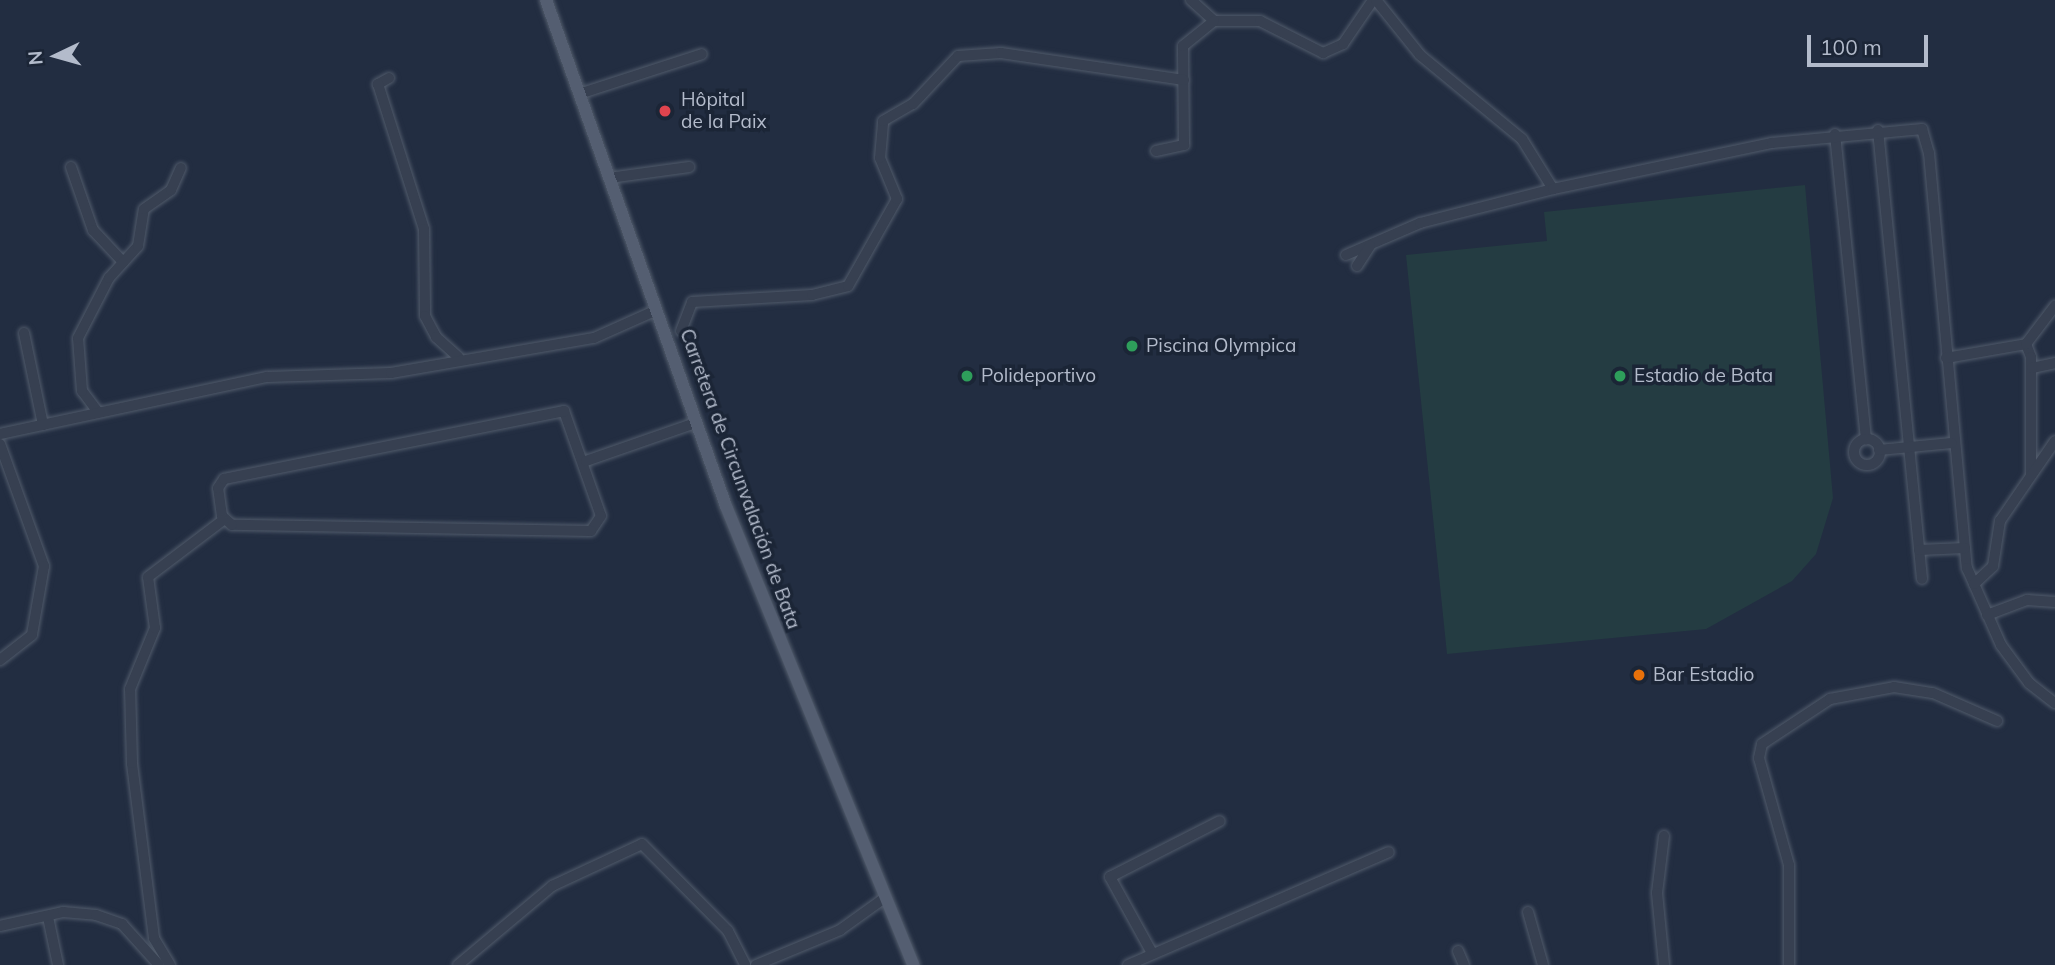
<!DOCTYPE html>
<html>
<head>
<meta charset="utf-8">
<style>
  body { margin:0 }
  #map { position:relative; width:2055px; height:965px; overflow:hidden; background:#222d41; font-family:Mulish,sans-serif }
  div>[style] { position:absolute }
  .green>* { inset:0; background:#243c42 }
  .roads { filter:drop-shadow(0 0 2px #515b6b) drop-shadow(0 0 2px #515b6b) }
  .minor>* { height:10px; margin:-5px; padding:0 5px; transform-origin:5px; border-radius:5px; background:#374051 }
  .minor>.ring { margin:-5px; padding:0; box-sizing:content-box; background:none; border:10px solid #374051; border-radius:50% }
  .major>* { height:12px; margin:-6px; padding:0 6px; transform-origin:6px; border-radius:6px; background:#545e71 }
  .dots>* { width:19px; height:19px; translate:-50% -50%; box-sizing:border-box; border:4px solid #1b2536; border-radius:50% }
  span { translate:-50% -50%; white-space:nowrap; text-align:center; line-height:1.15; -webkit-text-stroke:7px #1b2536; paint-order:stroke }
  .poi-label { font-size:19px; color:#b3bbcb }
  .left { translate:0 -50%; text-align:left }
  .street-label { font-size:19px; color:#b3bbcb }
  .north { position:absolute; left:21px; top:21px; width:70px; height:70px; -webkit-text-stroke:5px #1b2536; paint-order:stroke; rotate:265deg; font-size:19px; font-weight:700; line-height:28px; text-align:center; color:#b3bbcb }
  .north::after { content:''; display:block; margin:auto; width:24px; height:32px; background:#b3bbcb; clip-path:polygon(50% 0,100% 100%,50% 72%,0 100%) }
  .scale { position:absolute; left:1807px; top:35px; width:121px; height:32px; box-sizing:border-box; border:4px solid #b3bbcb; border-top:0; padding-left:9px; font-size:21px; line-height:24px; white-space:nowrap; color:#b3bbcb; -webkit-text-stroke:5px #1b2536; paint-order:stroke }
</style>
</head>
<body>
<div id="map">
  <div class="green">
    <i style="clip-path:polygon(1805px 185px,1833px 498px,1816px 554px,1792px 581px,1706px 629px,1447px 654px,1406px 255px,1547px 241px,1544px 212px)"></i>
  </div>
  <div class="roads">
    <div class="minor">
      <i style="left:1191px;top:0;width:31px;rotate:42deg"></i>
      <i style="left:1214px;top:21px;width:46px"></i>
      <i style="left:1260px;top:21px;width:71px;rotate:26.9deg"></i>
      <i style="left:1323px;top:53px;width:22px;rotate:-24deg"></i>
      <i style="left:1343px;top:44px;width:53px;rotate:-55.7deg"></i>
      <i style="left:1376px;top:0;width:70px;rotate:51.3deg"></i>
      <i style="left:1420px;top:55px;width:132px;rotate:39.5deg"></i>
      <i style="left:1522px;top:139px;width:59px;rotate:58.2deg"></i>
      <i style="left:389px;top:78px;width:13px;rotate:151deg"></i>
      <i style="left:378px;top:84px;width:152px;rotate:72.4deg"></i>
      <i style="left:424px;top:229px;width:87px;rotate:89.3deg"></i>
      <i style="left:425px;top:316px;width:24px;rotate:62deg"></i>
      <i style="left:436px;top:337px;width:30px;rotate:42deg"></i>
      <i style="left:579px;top:94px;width:129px;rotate:-18deg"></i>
      <i style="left:1878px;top:130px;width:451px;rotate:84.4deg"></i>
      <i style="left:1835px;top:134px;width:307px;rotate:84.2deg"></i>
      <i style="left:1156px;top:151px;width:29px;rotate:-12deg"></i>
      <i style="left:1184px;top:145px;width:99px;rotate:-90.6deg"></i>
      <i style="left:1183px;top:46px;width:40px;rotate:-39deg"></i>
      <i style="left:71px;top:167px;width:67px;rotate:70.8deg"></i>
      <i style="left:93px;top:230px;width:44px;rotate:46.8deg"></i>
      <i style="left:609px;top:178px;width:81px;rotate:-7.8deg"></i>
      <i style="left:1346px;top:255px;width:81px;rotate:-23.4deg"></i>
      <i style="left:1420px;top:223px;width:137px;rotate:-14.3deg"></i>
      <i style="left:1553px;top:189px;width:224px;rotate:-11.9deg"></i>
      <i style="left:1772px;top:143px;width:151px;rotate:-5.3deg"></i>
      <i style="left:1922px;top:129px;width:25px;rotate:74deg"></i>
      <i style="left:1929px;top:153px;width:417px;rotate:84.8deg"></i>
      <i style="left:1967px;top:568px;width:84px;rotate:66.2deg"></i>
      <i style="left:2001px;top:645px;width:47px;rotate:53.6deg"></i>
      <i style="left:2029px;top:683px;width:33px;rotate:38deg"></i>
      <i style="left:1357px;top:266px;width:24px;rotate:-57deg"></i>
      <i style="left:681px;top:331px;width:31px;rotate:-69deg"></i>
      <i style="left:692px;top:302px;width:120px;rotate:-3.3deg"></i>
      <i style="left:812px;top:295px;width:37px;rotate:-14deg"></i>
      <i style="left:848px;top:286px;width:100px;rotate:-60.6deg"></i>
      <i style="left:897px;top:199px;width:44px;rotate:-112.5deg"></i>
      <i style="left:880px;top:158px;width:37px;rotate:-85deg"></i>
      <i style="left:883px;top:121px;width:34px;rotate:-30deg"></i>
      <i style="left:913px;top:104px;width:66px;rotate:-46.8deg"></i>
      <i style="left:958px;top:56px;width:43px;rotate:-4deg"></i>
      <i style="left:1001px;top:53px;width:185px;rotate:8.4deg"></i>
      <i style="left:24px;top:333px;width:94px;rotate:78.3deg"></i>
      <i style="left:2026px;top:344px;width:14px;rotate:69deg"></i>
      <i style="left:2031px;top:357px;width:118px;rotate:90deg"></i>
      <i style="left:1946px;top:358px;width:81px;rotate:-9.9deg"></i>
      <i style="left:2026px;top:344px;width:48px;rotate:-52.7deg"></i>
      <i style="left:2032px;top:368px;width:24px;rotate:-12deg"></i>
      <i style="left:564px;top:411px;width:111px;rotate:70.6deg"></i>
      <i style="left:601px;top:516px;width:18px;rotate:124deg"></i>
      <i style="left:591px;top:531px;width:359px;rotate:-179deg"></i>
      <i style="left:232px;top:525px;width:13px;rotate:-138deg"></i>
      <i style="left:222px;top:516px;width:28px;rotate:-98deg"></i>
      <i style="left:218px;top:488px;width:11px;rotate:-56deg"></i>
      <i style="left:224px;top:479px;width:347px;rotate:-11.3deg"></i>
      <i style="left:98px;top:412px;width:26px;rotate:-127deg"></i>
      <i style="left:82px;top:391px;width:53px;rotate:-94.3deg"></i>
      <i style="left:78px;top:338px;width:68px;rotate:-62.7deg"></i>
      <i style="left:109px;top:278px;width:43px;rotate:-47.8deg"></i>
      <i style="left:138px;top:246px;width:37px;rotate:-81deg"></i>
      <i style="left:144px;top:209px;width:33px;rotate:-35deg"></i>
      <i style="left:171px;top:190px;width:24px;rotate:-66deg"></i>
      <i style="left:0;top:434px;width:273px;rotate:-12.1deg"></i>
      <i style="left:267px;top:377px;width:124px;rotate:-1.8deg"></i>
      <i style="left:391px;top:373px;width:206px;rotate:-9.8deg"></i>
      <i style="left:594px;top:338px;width:69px;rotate:-24deg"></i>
      <i class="ring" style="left:1854px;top:439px;width:16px;height:16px"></i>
      <i style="left:0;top:444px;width:130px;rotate:70.2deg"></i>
      <i style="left:44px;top:566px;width:70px;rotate:99.9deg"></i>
      <i style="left:32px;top:635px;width:41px;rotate:142deg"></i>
      <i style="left:1879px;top:450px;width:73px;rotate:-5.5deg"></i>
      <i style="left:586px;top:461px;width:115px;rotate:-19.2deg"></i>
      <i style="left:1919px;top:550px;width:46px;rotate:-2.5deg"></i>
      <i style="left:1974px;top:584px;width:26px;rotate:-43deg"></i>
      <i style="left:1993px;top:566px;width:46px;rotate:-81.2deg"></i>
      <i style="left:2000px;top:521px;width:97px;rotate:-55.5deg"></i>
      <i style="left:1987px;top:615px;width:43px;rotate:-20.6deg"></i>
      <i style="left:2027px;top:600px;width:28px;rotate:4deg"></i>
      <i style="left:1664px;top:836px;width:57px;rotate:97deg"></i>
      <i style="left:1657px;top:893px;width:72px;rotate:84.4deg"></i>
      <i style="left:1528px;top:912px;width:55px;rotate:74.2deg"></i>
      <i style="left:48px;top:917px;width:49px;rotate:78.2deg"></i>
      <i style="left:0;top:926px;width:65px;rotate:-12.5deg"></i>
      <i style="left:63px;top:912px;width:33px;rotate:5deg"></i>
      <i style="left:96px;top:915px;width:28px;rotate:19deg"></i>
      <i style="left:122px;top:924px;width:55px;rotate:47.9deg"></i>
      <i style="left:1458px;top:951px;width:15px;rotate:67deg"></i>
      <i style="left:1152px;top:953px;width:87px;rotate:-118.9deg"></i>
      <i style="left:1110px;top:877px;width:123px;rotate:-27deg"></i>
      <i style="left:170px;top:965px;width:31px;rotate:-121deg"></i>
      <i style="left:154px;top:938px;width:176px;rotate:-97.2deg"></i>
      <i style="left:132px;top:763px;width:74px;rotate:-91.5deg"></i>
      <i style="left:130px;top:689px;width:66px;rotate:-67.7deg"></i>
      <i style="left:155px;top:628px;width:51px;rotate:-97.8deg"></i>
      <i style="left:148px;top:577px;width:94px;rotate:-37.2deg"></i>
      <i style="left:458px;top:965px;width:123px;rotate:-40deg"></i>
      <i style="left:552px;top:886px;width:99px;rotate:-25deg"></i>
      <i style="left:642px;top:844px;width:122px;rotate:45.3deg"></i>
      <i style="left:728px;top:931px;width:38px;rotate:63deg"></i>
      <i style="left:756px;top:965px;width:91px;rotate:-22.6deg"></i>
      <i style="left:840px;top:930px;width:57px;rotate:-35.7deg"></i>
      <i style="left:1128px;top:965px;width:284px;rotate:-23.4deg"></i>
      <i style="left:1789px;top:965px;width:100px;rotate:-90deg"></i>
      <i style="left:1789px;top:865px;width:111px;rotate:-105.7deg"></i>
      <i style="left:1759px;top:758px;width:14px;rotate:-78deg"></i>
      <i style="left:1762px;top:744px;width:82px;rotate:-33.5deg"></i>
      <i style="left:1830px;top:699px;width:65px;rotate:-10.6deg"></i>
      <i style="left:1894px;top:687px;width:39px;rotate:9deg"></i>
      <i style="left:1933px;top:693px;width:70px;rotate:23.6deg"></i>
    </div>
    <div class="major">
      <i style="left:546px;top:0;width:537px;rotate:70.42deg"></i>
      <i style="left:726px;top:506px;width:496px;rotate:67.8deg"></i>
    </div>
  </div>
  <div class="dots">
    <i style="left:665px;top:111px;background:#e0444e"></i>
    <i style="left:1132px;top:346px;background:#2e9e5b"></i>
    <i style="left:967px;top:376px;background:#2e9e5b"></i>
    <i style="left:1620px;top:376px;background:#2e9e5b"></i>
    <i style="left:1639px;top:675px;background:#e8710a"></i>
  </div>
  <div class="poi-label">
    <span class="left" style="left:681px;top:111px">Hôpital<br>de la Paix</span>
    <span class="left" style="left:1146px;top:346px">Piscina Olympica</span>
    <span class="left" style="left:981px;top:376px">Polideportivo</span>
    <span class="left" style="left:1634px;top:376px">Estadio de Bata</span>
    <span class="left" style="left:1653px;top:675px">Bar Estadio</span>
  </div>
  <div class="street-label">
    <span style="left:740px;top:479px;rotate:70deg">Carretera de Circunvalación de Bata</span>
  </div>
  <div class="north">N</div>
  <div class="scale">100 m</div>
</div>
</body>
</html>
